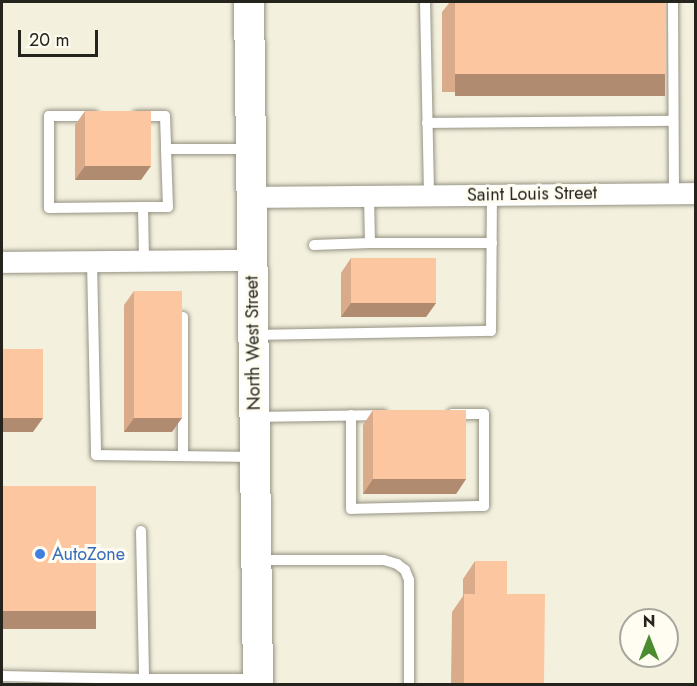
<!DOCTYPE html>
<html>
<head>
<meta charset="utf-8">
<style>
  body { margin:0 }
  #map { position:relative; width:697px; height:686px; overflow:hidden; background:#f3f0de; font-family:Jost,sans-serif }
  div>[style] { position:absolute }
  .roads { filter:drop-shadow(0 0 2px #969383) drop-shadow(0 0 2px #969383) }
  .service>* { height:10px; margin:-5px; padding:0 5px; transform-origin:5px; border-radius:5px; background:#fff }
  .minor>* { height:21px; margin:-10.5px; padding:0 10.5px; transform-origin:10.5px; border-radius:10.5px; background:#fff }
  .secondary>* { height:30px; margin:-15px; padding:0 15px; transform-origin:15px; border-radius:15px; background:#fff }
  .wall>* { inset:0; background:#d9ab8a }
  .shaded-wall>* { inset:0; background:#b08b70; transform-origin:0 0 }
  .building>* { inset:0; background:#fcc7a0; transform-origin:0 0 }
  .dots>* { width:16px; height:16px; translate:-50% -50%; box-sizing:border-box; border:3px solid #fffdf2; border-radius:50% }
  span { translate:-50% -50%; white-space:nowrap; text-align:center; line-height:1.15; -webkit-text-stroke:6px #fffdf2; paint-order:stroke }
  .street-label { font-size:18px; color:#24231c }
  .shop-label { font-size:18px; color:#366cbe }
  .left { translate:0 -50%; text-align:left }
  .frame { position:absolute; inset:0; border:3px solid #24231c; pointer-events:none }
  .north { position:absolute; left:619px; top:608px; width:60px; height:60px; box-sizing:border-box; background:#fffdf2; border:2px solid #a7a69c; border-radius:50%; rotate:0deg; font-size:16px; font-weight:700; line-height:24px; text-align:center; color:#24231c }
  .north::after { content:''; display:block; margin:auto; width:21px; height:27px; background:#4a8c2f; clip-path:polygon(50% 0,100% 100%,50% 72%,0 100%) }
  .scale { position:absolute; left:18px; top:30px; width:80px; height:27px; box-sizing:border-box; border:3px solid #24231c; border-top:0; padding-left:8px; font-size:18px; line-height:21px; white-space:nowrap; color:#24231c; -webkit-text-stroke:4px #fffdf2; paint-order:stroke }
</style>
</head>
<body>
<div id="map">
  <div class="roads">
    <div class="service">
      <i style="left:425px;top:2px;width:193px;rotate:88.8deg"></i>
      <i style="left:673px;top:2px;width:191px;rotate:89.7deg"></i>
      <i style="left:94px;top:116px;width:45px;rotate:180deg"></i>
      <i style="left:49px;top:116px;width:92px;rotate:90deg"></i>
      <i style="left:49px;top:208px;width:94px;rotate:-0.6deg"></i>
      <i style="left:143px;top:207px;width:54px;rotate:88.9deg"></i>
      <i style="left:137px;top:116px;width:28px"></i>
      <i style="left:165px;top:116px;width:33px;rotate:88deg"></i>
      <i style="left:166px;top:149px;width:84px"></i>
      <i style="left:427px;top:123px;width:246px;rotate:-0.5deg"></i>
      <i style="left:369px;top:196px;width:47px;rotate:88.8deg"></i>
      <i style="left:370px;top:243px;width:122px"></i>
      <i style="left:143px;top:207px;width:25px"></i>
      <i style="left:168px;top:207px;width:58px;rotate:-92deg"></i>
      <i style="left:314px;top:245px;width:56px;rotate:-2deg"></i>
      <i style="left:92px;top:261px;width:194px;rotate:88.8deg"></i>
      <i style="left:96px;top:455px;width:157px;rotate:0.7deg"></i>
      <i style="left:183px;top:317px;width:139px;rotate:90deg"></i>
      <i style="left:256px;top:335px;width:235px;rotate:-1deg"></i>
      <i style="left:491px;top:331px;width:136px;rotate:-89.6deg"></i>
      <i style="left:351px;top:415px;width:94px;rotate:90deg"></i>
      <i style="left:351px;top:509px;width:133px;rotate:-1.3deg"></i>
      <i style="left:484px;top:506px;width:92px;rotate:-90deg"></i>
      <i style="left:484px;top:414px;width:32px;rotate:180deg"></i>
      <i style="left:257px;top:417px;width:126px;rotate:-0.9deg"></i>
      <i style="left:141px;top:531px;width:148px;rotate:88.8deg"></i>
      <i style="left:144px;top:679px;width:111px"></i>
      <i style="left:260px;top:560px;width:124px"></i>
      <i style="left:384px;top:560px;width:14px;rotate:17deg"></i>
      <i style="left:397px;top:564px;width:10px;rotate:37deg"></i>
      <i style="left:405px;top:570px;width:11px;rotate:68deg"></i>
      <i style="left:409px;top:580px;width:104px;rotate:90deg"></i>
      <i style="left:2px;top:676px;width:142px;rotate:1.2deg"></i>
    </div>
    <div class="minor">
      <i style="left:251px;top:197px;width:445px;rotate:-0.5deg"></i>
      <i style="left:2px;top:262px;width:250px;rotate:-0.5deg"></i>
    </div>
    <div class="secondary">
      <i style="left:249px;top:2px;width:682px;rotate:89.24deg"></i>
    </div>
  </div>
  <div class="wall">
    <i style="clip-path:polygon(450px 2px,665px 2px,652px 92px,442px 92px,442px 12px)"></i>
    <i style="clip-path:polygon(85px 111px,141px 180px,75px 180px,75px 125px)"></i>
    <i style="clip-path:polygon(351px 258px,436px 303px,426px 317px,341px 317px,341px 273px)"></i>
    <i style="clip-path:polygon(134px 291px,172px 432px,124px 432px,124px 305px)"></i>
    <i style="clip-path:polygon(373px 410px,466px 479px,456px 494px,363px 494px,363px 425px)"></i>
    <i style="clip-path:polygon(475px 561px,507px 594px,544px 684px,451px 684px,452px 612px,463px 596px,463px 579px)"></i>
  </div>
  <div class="shaded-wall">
    <i style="left:455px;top:74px;width:210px;height:22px"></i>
    <i style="clip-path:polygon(85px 166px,151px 166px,141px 180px,75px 180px)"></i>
    <i style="clip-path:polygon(351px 303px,436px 303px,426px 317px,341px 317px)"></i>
    <i style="clip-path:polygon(2px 418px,43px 418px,33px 432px,2px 432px)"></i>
    <i style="clip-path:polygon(134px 418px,182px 418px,172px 432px,124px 432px)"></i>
    <i style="clip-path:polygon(373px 479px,466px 479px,456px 494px,363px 494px)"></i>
    <i style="left:2px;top:611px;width:94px;height:18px"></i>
  </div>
  <div class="building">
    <i style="left:455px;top:2px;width:210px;height:72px"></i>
    <i style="left:85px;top:111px;width:66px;height:55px"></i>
    <i style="left:351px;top:258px;width:85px;height:45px"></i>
    <i style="left:134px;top:291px;width:48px;height:127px"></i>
    <i style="left:2px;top:349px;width:41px;height:69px"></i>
    <i style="left:373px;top:410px;width:93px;height:69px"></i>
    <i style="left:2px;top:486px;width:94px;height:125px"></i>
    <i style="clip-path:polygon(475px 561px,507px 561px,507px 594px,545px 594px,544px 684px,464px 684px,464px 594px,475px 594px)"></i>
  </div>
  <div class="dots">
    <i style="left:40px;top:554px;background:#3f7fe0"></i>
  </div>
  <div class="street-label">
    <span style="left:532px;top:194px;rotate:-1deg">Saint Louis Street</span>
    <span style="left:253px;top:343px;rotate:-91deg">North West Street</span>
  </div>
  <div class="shop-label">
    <span class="left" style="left:52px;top:554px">AutoZone</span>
  </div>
  <div class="frame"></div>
  <div class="north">N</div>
  <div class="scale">20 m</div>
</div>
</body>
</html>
